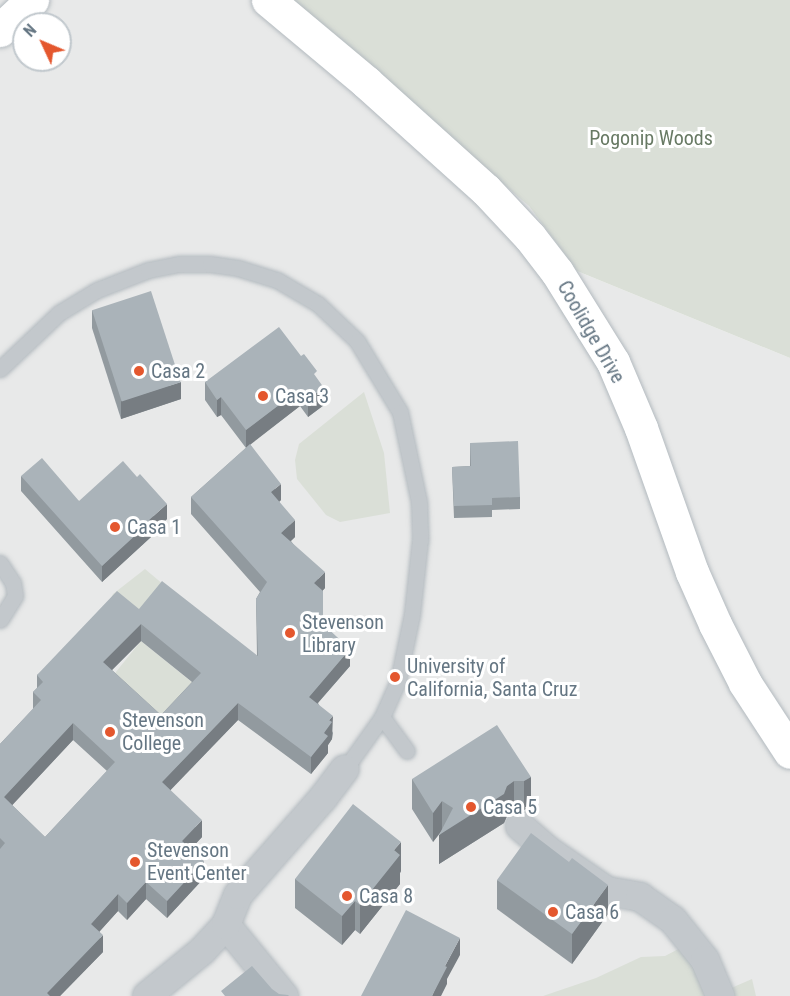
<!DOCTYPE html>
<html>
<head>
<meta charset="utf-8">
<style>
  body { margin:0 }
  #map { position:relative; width:790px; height:996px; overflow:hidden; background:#fafaf8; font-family:"Roboto Condensed",sans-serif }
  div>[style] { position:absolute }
  .built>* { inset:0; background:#e8e9e9 }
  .green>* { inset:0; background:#dadfd7; transform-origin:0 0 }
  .roads { filter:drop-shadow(0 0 2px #b3babf) drop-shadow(0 0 2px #b3babf) }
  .lane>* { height:15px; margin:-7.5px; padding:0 7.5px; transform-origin:7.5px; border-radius:7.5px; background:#c3c8cc }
  .street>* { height:28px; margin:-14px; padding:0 14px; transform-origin:14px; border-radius:14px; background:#c3c8cc }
  .secondary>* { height:33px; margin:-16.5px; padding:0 16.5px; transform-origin:16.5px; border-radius:16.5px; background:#fff }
  .wall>* { inset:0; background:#929a9f }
  .shaded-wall>* { inset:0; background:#777d82 }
  .building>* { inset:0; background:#aab3b9; transform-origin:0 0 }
  .dots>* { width:16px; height:16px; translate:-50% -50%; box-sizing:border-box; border:3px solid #fff; border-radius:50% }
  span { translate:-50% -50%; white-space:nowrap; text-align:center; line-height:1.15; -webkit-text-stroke:6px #fff; paint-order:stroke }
  .park-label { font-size:20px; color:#687a64 }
  .street-label { font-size:20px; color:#657683 }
  .poi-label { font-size:20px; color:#657683 }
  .left { translate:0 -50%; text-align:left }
  .north { position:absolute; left:12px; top:12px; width:60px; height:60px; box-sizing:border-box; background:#fff; border:2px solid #c1c8cd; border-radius:50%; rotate:314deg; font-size:16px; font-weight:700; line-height:24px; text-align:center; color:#657683 }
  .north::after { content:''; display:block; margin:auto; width:21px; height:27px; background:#e4572e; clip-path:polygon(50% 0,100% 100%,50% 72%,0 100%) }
</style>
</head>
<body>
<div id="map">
  <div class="built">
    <i style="clip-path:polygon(evenodd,0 0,378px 0,577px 271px,790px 358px,790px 996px,0 996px,0 0,24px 24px,60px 24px,60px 60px,24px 60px,24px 24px)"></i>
  </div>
  <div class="green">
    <i style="clip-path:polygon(288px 0,790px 0,790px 358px,577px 271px,529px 206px)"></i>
    <i style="clip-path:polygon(364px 392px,384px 453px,390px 513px,340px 522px,326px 515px,297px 479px,295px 460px,299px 444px)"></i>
    <i style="clip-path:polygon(145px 569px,164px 585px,134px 619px,110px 600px,113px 594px)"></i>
    <i style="left:141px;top:641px;width:77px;height:54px;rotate:39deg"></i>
    <i style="clip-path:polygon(686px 945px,711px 996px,543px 996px,596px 978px,641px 957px,665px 956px)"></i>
    <i style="clip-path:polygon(752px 979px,756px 996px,730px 996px,729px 989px)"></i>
  </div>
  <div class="roads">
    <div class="lane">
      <i style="left:0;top:369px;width:81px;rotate:-43.5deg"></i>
      <i style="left:59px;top:313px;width:44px;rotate:-31.2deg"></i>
      <i style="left:97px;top:290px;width:55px;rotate:-21.4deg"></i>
      <i style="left:148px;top:270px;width:32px;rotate:-11deg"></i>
      <i style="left:179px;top:264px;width:31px"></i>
      <i style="left:210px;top:264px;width:28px;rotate:8deg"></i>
      <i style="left:238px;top:268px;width:41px;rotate:17.1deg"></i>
      <i style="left:277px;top:280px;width:48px;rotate:30.3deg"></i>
      <i style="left:318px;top:304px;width:54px;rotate:43.5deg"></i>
      <i style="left:357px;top:341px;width:83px;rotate:58.8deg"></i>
      <i style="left:400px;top:412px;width:92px;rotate:78.1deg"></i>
      <i style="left:419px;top:502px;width:38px;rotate:88deg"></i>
      <i style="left:420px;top:540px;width:74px;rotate:96.2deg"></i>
      <i style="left:412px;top:614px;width:68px;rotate:101.8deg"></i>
      <i style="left:398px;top:681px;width:39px;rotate:114deg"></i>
      <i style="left:382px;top:717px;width:64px;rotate:125.4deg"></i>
      <i style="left:0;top:563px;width:24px;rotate:57deg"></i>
      <i style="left:13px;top:583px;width:13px;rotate:81deg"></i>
      <i style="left:15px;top:596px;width:28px;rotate:122deg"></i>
      <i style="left:382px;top:717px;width:42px;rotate:53.7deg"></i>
    </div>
    <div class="street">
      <i style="left:520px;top:826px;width:35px;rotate:41deg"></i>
      <i style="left:546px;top:849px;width:74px;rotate:34.5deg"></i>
      <i style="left:607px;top:891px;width:34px;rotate:10deg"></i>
      <i style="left:640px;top:897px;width:40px;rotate:34.9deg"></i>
      <i style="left:673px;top:920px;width:51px;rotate:51.3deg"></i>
      <i style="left:705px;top:960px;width:39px;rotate:67deg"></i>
      <i style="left:226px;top:925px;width:92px;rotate:50.8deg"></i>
      <i style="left:147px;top:996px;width:71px;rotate:-39.3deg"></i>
      <i style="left:202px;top:951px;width:35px;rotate:-47deg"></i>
      <i style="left:226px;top:925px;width:32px;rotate:-68deg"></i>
      <i style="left:238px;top:895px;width:129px;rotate:-48.8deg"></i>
      <i style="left:323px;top:798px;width:36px;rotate:-53deg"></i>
    </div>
    <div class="secondary">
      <i style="left:268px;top:0;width:128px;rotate:39.9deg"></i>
      <i style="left:366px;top:82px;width:161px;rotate:42deg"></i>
      <i style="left:486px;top:190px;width:64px;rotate:46.9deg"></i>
      <i style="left:530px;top:237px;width:44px;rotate:52.4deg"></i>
      <i style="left:557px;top:272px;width:106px;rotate:58.1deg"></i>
      <i style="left:613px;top:362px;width:72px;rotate:67deg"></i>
      <i style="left:641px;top:428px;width:153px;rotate:70.5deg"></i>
      <i style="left:692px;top:572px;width:57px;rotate:66.1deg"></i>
      <i style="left:715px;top:624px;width:66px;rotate:63deg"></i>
      <i style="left:745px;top:683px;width:82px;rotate:56.9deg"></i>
      <i style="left:0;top:30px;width:44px;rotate:-43.2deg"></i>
    </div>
  </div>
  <div class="wall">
    <i style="clip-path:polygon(92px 310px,181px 399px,121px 419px,92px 328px)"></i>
    <i style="clip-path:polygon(evenodd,317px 379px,324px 405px,308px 417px,300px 406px,250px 444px,281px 500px,279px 502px,295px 537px,291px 541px,325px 588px,323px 590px,323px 624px,350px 666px,318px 703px,333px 733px,332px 739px,328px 745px,328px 753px,311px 774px,238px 720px,170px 790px,202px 837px,191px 849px,204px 878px,167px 918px,146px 899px,127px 920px,118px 911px,99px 932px,103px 952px,60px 996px,0 996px,0 744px,33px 709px,33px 692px,37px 688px,37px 675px,139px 609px,257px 656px,256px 599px,260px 592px,191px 514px,191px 497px,246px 448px,221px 415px,217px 417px,205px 400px,205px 382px,317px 379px,141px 641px,192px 682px,161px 715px,112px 670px,141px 641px,317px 379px,73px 740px,107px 771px,45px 837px,12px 805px,73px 740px)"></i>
    <i style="clip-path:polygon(470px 443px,520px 497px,520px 509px,492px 510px,492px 517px,454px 518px,452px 467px,470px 466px)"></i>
    <i style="clip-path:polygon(21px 476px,79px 501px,167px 519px,151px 534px,151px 537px,102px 582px,21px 491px)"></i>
    <i style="clip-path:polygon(531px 777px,531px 806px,524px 810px,514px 811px,507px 816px,504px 823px,439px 864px,441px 832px,433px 842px,412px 809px,412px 779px)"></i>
    <i style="clip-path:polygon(401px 871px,400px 873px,400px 884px,360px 934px,355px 930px,342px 945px,295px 908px,295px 879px)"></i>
    <i style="clip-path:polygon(497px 880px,608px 914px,572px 964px,497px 909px)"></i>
  </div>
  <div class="shaded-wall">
    <i style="clip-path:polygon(181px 382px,181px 399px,121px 419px,121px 401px)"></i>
    <i style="clip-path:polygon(324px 388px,324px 405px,308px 417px,308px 399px)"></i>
    <i style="clip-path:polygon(300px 389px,300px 406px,246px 448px,246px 430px)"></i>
    <i style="clip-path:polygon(221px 397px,221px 415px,217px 417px,217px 400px)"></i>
    <i style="clip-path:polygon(281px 484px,281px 500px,271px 509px,271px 492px)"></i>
    <i style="clip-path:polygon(167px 504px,167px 519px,151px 534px,151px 537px,102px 582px,102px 566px,149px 520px)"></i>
    <i style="clip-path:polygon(295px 520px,295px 537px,281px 550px,281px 533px)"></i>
    <i style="clip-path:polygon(325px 572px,325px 588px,314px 600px,314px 583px)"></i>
    <i style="clip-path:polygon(141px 624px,141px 641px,103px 679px,103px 662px)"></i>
    <i style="clip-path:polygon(350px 649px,350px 666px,309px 713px,309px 697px)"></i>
    <i style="clip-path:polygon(238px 703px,238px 720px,162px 799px,162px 782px)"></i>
    <i style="clip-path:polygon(333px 716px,332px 739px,328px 745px,328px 753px,311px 774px,311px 757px,324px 733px,329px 720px)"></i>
    <i style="clip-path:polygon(73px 723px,73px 740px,4px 814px,4px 797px)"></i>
    <i style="clip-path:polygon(531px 777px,531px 806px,524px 810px,524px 781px)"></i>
    <i style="clip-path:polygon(514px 781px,514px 811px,507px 816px,504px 823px,439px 864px,439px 835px)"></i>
    <i style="clip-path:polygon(442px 801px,442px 830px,433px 842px,433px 813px)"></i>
    <i style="clip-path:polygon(202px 820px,202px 837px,182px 858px,182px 841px)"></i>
    <i style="clip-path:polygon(401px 842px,401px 871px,400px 873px,400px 884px,360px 934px,360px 905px,394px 850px)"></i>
    <i style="clip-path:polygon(204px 861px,204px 878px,167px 918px,167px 901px)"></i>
    <i style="clip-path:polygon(146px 882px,146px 899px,127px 920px,127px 903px)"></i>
    <i style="clip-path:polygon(608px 885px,608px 914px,572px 964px,572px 934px)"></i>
    <i style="clip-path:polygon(118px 894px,118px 911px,91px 941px,91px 924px)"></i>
    <i style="clip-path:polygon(355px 901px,355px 930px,342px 945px,342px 916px)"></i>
    <i style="clip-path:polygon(103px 935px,103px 952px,60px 996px,47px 996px,47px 993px)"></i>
    <i style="clip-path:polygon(460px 938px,460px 955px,447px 979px,447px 984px,441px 996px,432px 996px,445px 966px)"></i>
  </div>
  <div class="building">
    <i style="left:151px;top:291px;width:96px;height:62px;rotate:72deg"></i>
    <i style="clip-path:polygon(279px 327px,301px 356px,304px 354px,317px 371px,314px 374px,324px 388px,308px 399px,300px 389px,246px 430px,221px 397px,217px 400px,205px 382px)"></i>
    <i style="clip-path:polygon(518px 441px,520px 497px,492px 498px,492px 505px,454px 506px,452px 467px,471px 466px,470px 443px)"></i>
    <i style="clip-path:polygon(evenodd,250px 444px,281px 484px,271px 492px,295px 520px,281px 533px,325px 572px,314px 583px,323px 591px,323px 624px,350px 649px,309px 697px,333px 716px,329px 720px,332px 722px,324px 733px,328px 736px,311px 757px,238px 703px,162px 782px,202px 820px,182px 841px,204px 861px,167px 901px,146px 882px,127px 903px,118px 894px,91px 924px,103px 935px,47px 993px,50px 996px,0 996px,0 849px,5px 843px,0 838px,0 744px,41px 700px,33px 692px,43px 682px,37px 675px,117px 591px,139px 609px,162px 581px,258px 656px,256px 599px,267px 582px,191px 497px,250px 444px,141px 624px,201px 673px,161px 715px,103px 662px,141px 624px,250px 444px,73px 723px,115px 762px,45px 837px,4px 797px,73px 723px)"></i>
    <i style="clip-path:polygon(42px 458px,79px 501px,123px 461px,137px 477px,140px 474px,167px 504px,149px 520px,151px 521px,102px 566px,21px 476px)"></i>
    <i style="clip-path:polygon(497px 725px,531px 777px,524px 781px,514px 781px,507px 786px,504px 794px,439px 835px,453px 808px,442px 801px,433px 813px,412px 779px)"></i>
    <i style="clip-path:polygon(353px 804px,401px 842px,394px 850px,400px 855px,360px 905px,355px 901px,342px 916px,295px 879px)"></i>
    <i style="clip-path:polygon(531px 833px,569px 862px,572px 858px,608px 885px,572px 934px,497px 880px)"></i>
    <i style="clip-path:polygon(406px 910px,460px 938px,445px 966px,447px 967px,432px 996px,361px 996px)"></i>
    <i style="clip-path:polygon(252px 966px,272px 989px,279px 994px,288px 995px,289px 996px,225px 996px,221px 991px)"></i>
  </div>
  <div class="dots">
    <i style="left:139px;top:371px;background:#e4572e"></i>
    <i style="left:263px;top:396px;background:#e4572e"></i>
    <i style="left:115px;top:527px;background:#e4572e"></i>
    <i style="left:290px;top:633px;background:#e4572e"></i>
    <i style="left:395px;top:677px;background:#e4572e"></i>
    <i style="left:110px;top:732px;background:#e4572e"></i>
    <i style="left:471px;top:807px;background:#e4572e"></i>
    <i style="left:135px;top:862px;background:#e4572e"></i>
    <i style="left:347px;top:896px;background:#e4572e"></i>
    <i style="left:553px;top:912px;background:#e4572e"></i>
  </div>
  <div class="park-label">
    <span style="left:651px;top:138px">Pogonip Woods</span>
  </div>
  <div class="street-label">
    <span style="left:591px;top:332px;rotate:60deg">Coolidge Drive</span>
  </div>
  <div class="poi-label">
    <span class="left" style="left:151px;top:371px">Casa 2</span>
    <span class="left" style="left:275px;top:396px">Casa 3</span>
    <span class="left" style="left:127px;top:527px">Casa 1</span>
    <span class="left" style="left:302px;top:634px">Stevenson<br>Library</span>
    <span class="left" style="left:407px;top:678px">University of<br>California, Santa Cruz</span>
    <span class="left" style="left:122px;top:732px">Stevenson<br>College</span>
    <span class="left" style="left:483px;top:807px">Casa 5</span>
    <span class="left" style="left:147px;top:862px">Stevenson<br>Event Center</span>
    <span class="left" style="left:359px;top:896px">Casa 8</span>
    <span class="left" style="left:565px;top:912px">Casa 6</span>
  </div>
  <div class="north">N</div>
</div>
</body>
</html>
